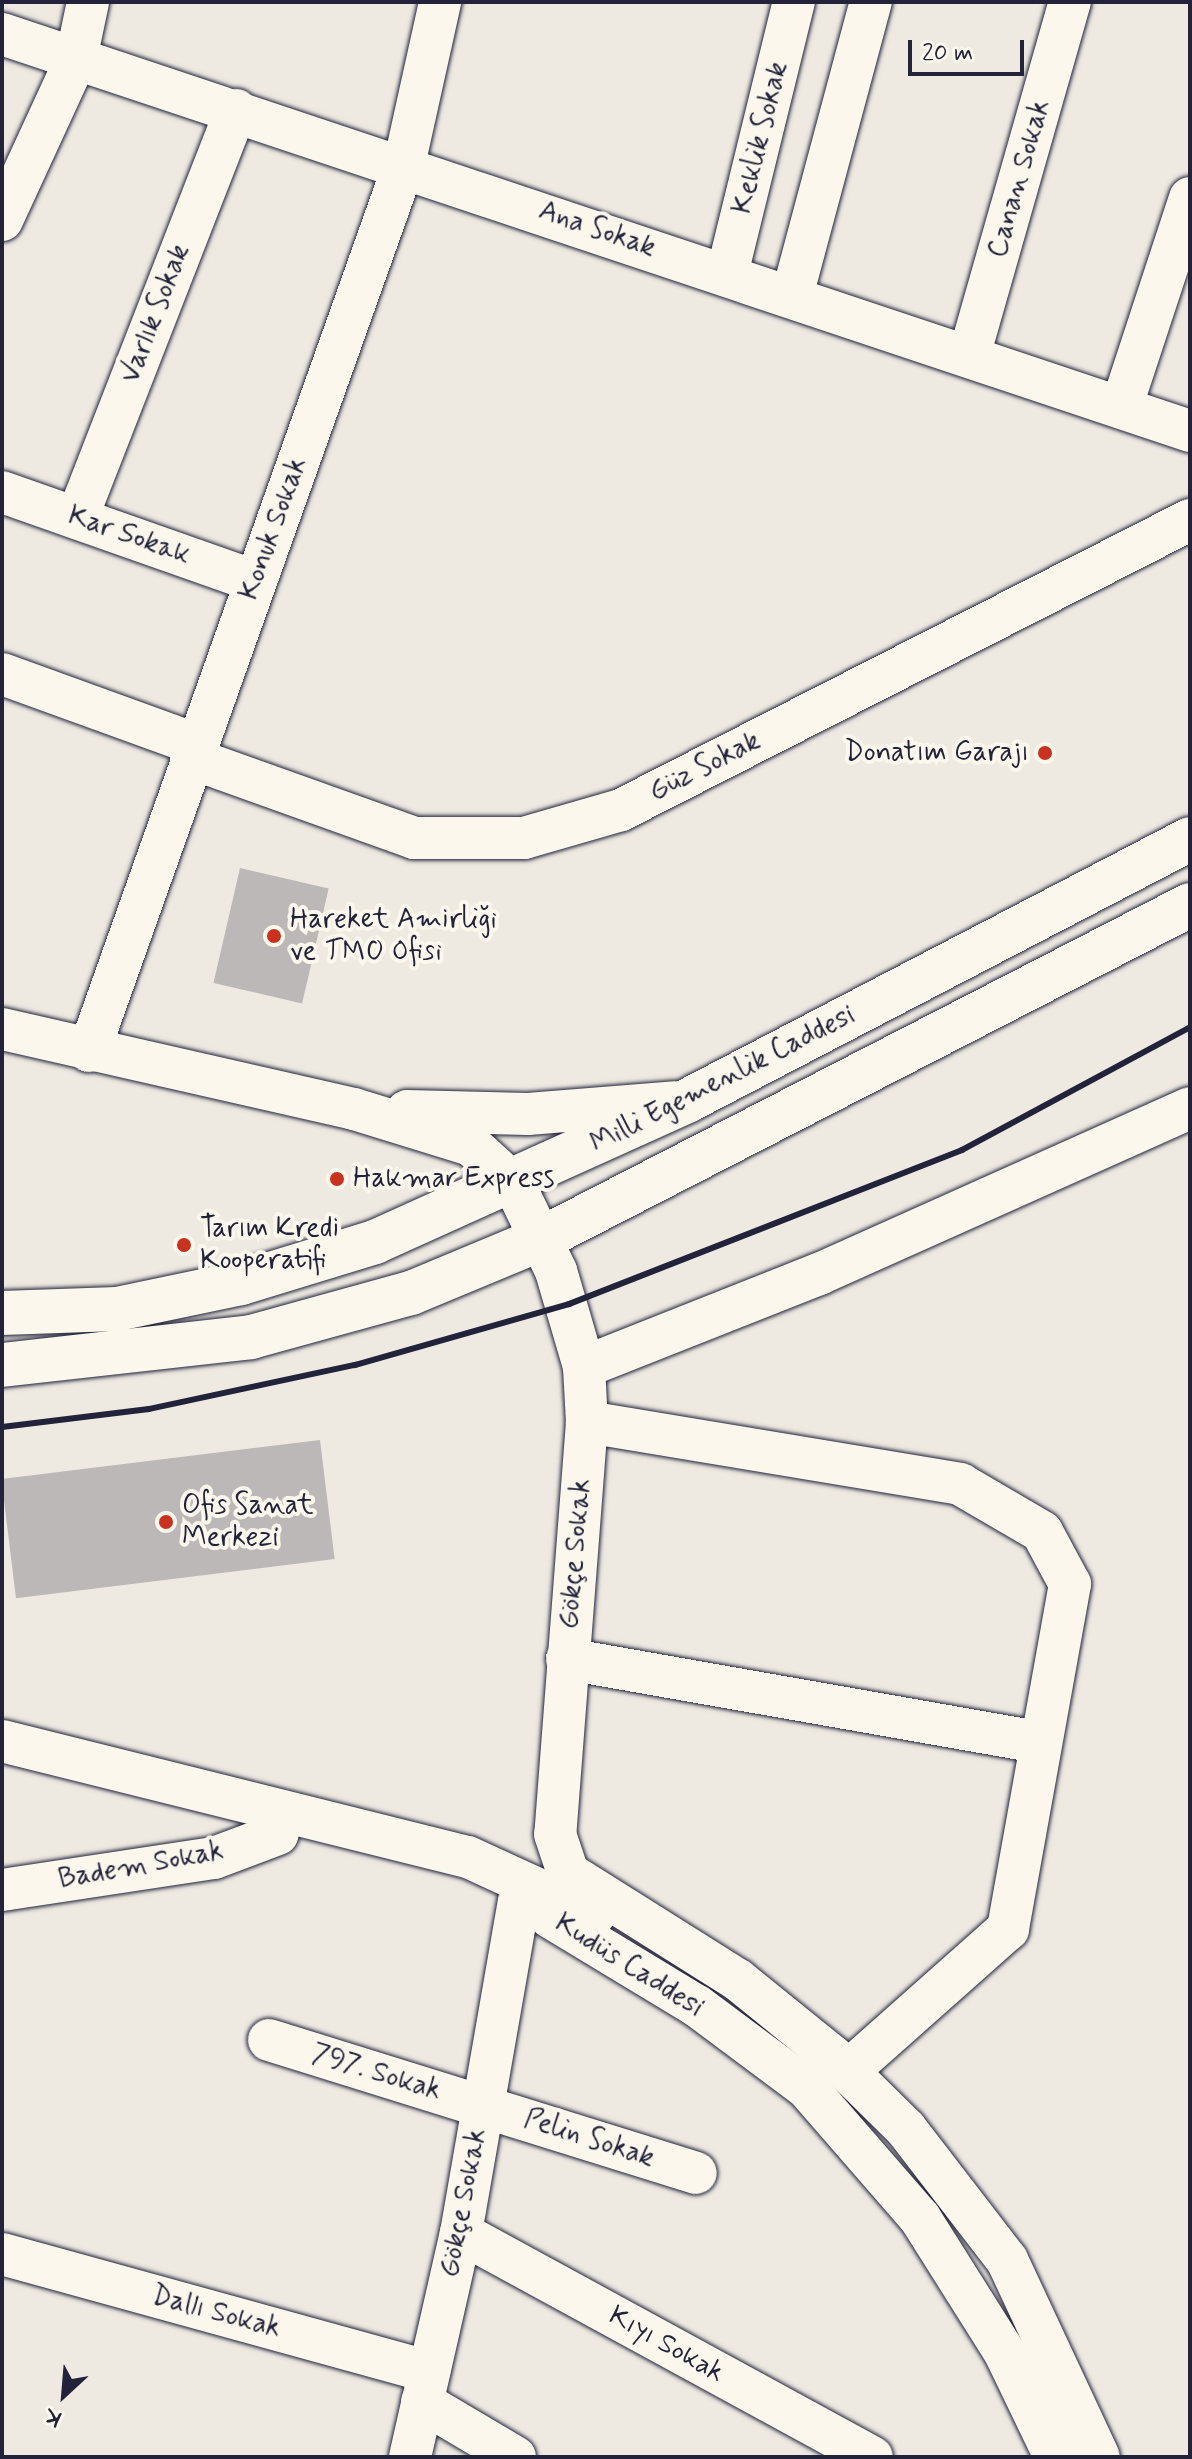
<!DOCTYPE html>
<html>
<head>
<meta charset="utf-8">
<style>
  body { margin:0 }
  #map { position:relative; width:1192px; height:2459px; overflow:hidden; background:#eeeae2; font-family:Mynerve,sans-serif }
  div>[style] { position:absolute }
  .building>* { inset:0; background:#bcb8b8; transform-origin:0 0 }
  .roads { filter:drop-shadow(0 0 2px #22223b) drop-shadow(0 0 2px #22223b) }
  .minor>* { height:42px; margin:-21px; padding:0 21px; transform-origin:21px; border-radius:21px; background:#fbf7ec }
  .major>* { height:44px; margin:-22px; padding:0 22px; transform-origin:22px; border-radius:22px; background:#fbf7ec }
  .rail>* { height:6px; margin:-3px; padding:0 3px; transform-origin:3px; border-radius:3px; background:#22223b }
  .dots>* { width:22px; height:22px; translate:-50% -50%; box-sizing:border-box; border:4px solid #fbf7ec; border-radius:50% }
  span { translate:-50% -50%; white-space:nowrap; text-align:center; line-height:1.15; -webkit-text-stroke:8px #fbf7ec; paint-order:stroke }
  .street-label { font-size:28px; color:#22223b }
  .poi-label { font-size:28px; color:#22223b }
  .right { translate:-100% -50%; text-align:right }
  .left { translate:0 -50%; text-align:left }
  .frame { position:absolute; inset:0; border:4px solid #22223b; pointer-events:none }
  .north { position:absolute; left:24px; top:2355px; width:80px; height:80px; -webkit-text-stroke:6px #fbf7ec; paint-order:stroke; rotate:206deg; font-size:22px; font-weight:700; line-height:32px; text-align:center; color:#22223b }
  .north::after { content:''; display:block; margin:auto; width:28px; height:36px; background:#22223b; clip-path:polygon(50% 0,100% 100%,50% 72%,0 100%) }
  .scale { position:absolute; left:908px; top:40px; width:116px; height:36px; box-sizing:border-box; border:4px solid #22223b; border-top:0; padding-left:10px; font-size:24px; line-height:28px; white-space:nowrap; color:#22223b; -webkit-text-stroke:6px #fbf7ec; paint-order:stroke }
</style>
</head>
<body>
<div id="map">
  <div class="building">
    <i style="left:240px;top:868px;width:91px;height:118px;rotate:13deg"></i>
    <i style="left:320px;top:1440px;width:120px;height:321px;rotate:83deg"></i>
  </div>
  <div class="roads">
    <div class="minor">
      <i style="left:2px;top:34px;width:1253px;rotate:18.48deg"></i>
      <i style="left:2px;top:220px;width:177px;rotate:-65.3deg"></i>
      <i style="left:76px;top:59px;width:58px;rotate:-78.1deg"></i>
      <i style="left:727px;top:274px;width:280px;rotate:-76.2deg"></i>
      <i style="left:792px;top:296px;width:304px;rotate:-75deg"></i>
      <i style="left:969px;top:356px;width:368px;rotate:-74.1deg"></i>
      <i style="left:1122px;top:405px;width:218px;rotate:-71.8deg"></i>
      <i style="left:2px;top:492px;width:268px;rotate:19.4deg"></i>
      <i style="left:77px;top:518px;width:438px;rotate:-68.7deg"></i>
      <i style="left:2px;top:674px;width:205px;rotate:19.9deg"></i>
      <i style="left:191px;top:758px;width:237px;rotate:19.7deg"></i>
      <i style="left:414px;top:838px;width:110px"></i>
      <i style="left:524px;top:838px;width:101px;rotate:-16.1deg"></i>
      <i style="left:621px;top:810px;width:639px;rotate:-27.01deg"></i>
      <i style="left:2px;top:1029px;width:361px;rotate:12.8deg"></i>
      <i style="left:354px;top:1109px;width:122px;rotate:17.1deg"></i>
      <i style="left:471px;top:1145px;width:58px;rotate:42.2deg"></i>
      <i style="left:514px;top:1184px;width:97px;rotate:64.2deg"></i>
      <i style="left:556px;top:1271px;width:100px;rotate:73.7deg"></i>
      <i style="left:584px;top:1367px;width:55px;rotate:86.9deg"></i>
      <i style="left:587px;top:1422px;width:413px;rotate:94.4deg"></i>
      <i style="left:555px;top:1834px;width:41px;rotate:71.6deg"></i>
      <i style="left:568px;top:1873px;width:201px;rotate:32.2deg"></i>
      <i style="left:738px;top:1980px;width:121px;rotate:39deg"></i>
      <i style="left:832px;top:2056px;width:104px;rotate:44.6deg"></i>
      <i style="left:906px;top:2129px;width:165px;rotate:52.4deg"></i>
      <i style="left:1007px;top:2260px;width:217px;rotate:65deg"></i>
      <i style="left:89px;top:1051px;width:940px;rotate:-70.43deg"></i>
      <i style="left:404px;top:165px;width:167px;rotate:-77.5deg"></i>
      <i style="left:407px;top:1111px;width:121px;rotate:1.4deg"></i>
      <i style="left:528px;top:1114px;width:148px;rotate:-4.6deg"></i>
      <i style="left:584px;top:1367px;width:253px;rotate:-21.6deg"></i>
      <i style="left:819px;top:1274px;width:406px;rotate:-24.1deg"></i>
      <i style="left:587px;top:1422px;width:378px;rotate:9.4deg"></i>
      <i style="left:960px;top:1484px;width:95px;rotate:30.3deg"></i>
      <i style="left:1042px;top:1532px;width:59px;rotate:61.7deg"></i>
      <i style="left:1070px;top:1584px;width:351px;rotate:100.2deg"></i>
      <i style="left:1008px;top:1929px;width:214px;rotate:138.4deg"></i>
      <i style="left:567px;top:1659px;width:481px;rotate:10deg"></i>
      <i style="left:2px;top:1741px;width:480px;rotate:14deg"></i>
      <i style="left:468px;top:1857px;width:139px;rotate:24.7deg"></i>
      <i style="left:2px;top:1890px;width:214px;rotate:-8.6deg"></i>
      <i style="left:214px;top:1858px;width:68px;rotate:-20.6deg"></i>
      <i style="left:550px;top:1917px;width:172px;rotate:31.2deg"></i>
      <i style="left:697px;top:2006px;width:137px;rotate:36.7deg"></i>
      <i style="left:807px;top:2088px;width:172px;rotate:49deg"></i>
      <i style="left:920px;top:2218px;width:160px;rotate:57.8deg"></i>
      <i style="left:1005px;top:2353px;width:115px;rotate:64.3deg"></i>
      <i style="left:269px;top:2040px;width:447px;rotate:17.3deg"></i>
      <i style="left:461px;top:2233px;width:468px;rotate:28.6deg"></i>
      <i style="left:2px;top:2254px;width:443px;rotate:15.4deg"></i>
      <i style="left:422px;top:2402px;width:108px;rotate:30.6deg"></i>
      <i style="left:410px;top:2457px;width:230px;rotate:-77.2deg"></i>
      <i style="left:461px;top:2233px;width:337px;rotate:-80.1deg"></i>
    </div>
    <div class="major">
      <i style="left:2px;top:1313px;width:115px;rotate:-2deg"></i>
      <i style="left:117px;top:1309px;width:127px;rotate:-11.8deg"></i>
      <i style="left:241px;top:1283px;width:140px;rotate:-17deg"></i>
      <i style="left:375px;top:1242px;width:342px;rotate:-24.3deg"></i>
      <i style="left:687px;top:1101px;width:567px;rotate:-27.51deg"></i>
      <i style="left:2px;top:1365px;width:251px;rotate:-6.4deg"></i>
      <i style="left:251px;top:1337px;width:166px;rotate:-15.4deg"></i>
      <i style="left:411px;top:1293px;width:141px;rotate:-22.6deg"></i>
      <i style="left:541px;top:1239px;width:730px;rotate:-27.23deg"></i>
    </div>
  </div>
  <div class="rail">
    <i style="left:2px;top:1427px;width:148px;rotate:-7deg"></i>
    <i style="left:149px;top:1409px;width:211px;rotate:-12.1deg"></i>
    <i style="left:355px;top:1365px;width:223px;rotate:-15.9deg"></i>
    <i style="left:569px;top:1304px;width:422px;rotate:-21.4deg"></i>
    <i style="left:962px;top:1150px;width:259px;rotate:-28.3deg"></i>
  </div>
  <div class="dots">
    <i style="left:1045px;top:753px;background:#c8321e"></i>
    <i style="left:274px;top:936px;background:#c8321e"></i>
    <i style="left:337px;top:1179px;background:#c8321e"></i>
    <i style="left:184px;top:1245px;background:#c8321e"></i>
    <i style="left:166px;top:1522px;background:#c8321e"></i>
  </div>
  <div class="street-label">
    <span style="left:761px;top:138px;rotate:-76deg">Keklik Sokak</span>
    <span style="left:1020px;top:179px;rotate:-74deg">Canan Sokak</span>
    <span style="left:597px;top:230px;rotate:19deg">Ana Sokak</span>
    <span style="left:156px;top:314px;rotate:-69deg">Varlık Sokak</span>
    <span style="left:274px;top:529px;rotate:-70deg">Konuk Sokak</span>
    <span style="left:129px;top:536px;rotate:19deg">Kar Sokak</span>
    <span style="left:705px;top:767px;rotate:-27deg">Güz Sokak</span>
    <span style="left:723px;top:1080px;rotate:-27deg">Milli Egemenlik Caddesi</span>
    <span style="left:576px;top:1554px;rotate:-85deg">Gökçe Sokak</span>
    <span style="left:141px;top:1866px;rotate:-10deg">Badem Sokak</span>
    <span style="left:629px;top:1966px;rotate:32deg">Kudüs Caddesi</span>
    <span style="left:376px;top:2073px;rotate:17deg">797. Sokak</span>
    <span style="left:589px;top:2139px;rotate:18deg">Pelin Sokak</span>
    <span style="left:464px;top:2203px;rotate:-79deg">Gökçe Sokak</span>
    <span style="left:216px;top:2313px;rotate:15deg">Dallı Sokak</span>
    <span style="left:666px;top:2345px;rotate:29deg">Kıyı Sokak</span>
  </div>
  <div class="poi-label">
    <span class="right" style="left:1029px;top:753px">Donatım Garajı</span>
    <span class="left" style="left:290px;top:936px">Hareket Amirliği<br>ve TMO Ofisi</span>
    <span class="left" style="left:353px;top:1179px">Hakmar Express</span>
    <span class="left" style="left:200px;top:1245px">Tarım Kredi<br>Kooperatifi</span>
    <span class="left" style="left:182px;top:1522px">Ofis Sanat<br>Merkezi</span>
  </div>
  <div class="frame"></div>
  <div class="north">K</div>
  <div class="scale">20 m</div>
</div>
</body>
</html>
